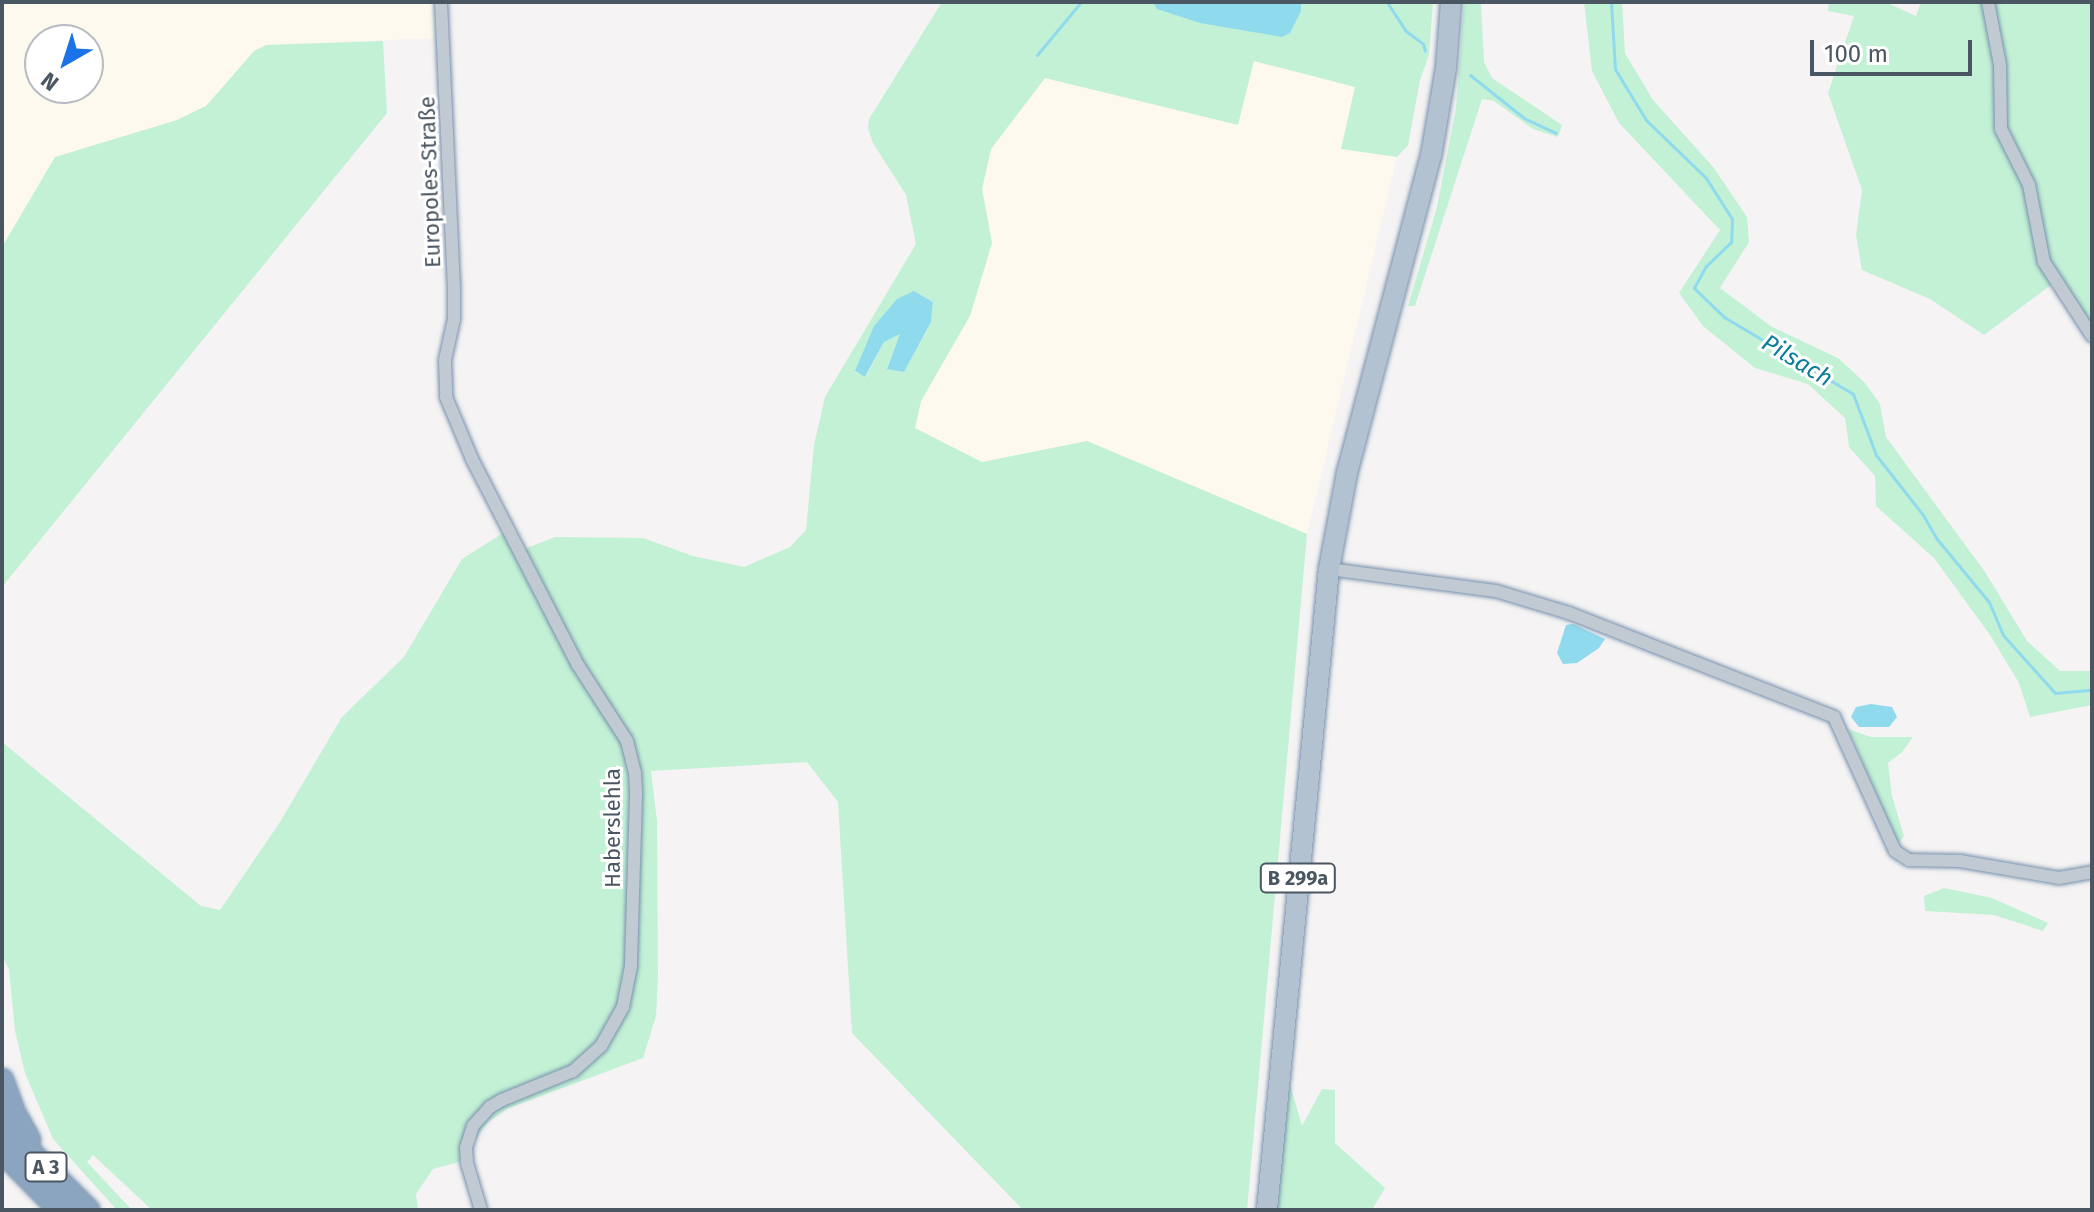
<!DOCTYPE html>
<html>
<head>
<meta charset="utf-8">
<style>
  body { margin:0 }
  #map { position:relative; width:2094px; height:1212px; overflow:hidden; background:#f5f3f3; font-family:"Fira Sans",sans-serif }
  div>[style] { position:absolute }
  .commercial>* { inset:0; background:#fdf9ef }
  .green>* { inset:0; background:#c3f1d5 }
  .water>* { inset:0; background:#90daee }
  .stream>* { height:3px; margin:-1.5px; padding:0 1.5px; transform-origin:1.5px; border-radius:1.5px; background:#90daee }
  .roads { filter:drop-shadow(0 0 2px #7690ad) drop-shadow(0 0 2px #7690ad) }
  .minor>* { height:12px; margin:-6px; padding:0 6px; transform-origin:6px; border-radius:6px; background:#c1cad2 }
  .primary>* { height:20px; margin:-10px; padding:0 10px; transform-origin:10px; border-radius:10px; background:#b3c2d1 }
  .motorway>* { height:22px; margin:-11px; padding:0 11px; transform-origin:11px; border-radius:11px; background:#8ba5c1 }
  span { translate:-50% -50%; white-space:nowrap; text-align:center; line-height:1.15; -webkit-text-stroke:6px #fff; paint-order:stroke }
  .shield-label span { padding:2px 6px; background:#fff; border:2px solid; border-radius:6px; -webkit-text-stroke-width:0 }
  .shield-label { font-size:20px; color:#4a5661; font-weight:700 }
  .street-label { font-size:22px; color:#4a5661 }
  .water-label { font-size:24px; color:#0c7c9b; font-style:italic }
  .frame { position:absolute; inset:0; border:4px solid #4a5661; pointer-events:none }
  .north { position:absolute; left:24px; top:24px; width:80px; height:80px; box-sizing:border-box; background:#fff; border:2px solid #b7bbc0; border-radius:50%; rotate:219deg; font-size:22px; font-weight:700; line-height:32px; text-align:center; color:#4a5661 }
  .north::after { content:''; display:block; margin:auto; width:28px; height:36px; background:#1a73e8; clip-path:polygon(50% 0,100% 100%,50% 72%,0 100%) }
  .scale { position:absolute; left:1810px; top:40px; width:162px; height:36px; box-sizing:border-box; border:4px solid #4a5661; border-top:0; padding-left:10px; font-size:24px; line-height:28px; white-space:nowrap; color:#4a5661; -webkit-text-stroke:6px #fff; paint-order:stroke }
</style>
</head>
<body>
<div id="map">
  <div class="commercial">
    <i style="clip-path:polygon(evenodd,2px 2px,435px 2px,437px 38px,266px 45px,254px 51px,207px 106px,177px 120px,17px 227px,2px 247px,2px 2px,40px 40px,88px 40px,88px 88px,40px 88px,40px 40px)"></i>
    <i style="clip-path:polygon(1253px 61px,1355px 87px,1341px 149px,1397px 157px,1307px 534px,1087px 441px,982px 462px,915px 429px,921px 401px,970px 316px,992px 243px,982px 189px,991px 149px,1045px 78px,1238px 124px)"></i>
  </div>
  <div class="green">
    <i style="clip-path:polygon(evenodd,942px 2px,1433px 2px,1429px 55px,1420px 80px,1408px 145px,1397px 157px,1341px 149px,1355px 87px,1254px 61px,1238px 125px,1045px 78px,991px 149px,982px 189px,992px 243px,970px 316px,921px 401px,915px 428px,982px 462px,1087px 441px,1307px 534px,1247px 1210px,1023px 1210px,852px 1033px,838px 802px,807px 762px,651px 771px,657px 821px,658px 978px,656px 1016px,643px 1058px,509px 1108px,488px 1122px,459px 1162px,433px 1169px,416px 1194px,418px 1210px,152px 1210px,93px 1155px,87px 1162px,132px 1210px,117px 1210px,53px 1139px,25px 1073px,15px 1031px,9px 969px,2px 956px,2px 742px,201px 906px,220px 910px,280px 822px,342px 717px,404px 657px,462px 559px,503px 533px,514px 553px,555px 537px,643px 538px,693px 556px,744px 567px,790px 547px,806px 530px,814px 445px,825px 397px,916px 244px,906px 195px,873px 143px,868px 129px,869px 119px,942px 2px,914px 291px,933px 302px,931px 322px,904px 372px,887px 368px,901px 333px,884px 342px,866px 377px,855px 372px,914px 291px)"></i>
    <i style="clip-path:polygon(1464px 2px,1481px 2px,1484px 62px,1492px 78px,1562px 125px,1558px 137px,1533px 129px,1494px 101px,1482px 99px,1415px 306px,1408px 306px,1437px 207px,1456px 108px)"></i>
    <i style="clip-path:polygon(1584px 2px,1622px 2px,1625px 53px,1653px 100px,1714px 168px,1747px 217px,1749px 242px,1720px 288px,1772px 327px,1838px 358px,1865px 383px,1880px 404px,1886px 437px,1985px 572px,2027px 641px,2060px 671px,2092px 671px,2092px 705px,2030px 717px,2019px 683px,1990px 635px,1934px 558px,1876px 506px,1875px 476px,1849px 447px,1845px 418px,1808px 384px,1755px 368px,1703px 326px,1679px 293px,1720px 230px,1619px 123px,1592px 71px)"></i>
    <i style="clip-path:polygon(1829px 2px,1885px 2px,1916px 16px,1921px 2px,2092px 2px,2092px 325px,2072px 297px,2055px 282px,1984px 335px,1930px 299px,1862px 270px,1856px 235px,1862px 190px,1828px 93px,1854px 16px,1828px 11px)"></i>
    <i style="clip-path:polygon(383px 41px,387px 113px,2px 587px,2px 247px,55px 157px,177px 120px,206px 106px,254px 51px,266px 45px)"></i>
    <i style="clip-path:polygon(1848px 729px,1871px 737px,1913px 737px,1902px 752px,1888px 763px,1892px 796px,1904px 836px,1898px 844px)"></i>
    <i style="clip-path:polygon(1944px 888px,1992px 898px,2048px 923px,2043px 931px,1994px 915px,1925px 911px,1924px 896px)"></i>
    <i style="clip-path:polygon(1290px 1084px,1302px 1126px,1322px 1089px,1335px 1090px,1335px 1143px,1385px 1188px,1372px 1210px,1276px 1210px)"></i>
  </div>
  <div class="water">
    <i style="clip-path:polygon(1153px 2px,1301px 2px,1301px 11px,1290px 33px,1282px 37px,1200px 23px,1157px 9px)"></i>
    <i style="clip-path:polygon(914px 291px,933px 302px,931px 322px,904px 372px,887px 369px,900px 334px,884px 342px,865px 377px,855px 371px,874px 326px,897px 299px)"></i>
    <i style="clip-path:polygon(1573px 624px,1605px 639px,1599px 648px,1577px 663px,1563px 664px,1557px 653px,1566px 625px)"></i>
    <i style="clip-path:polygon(1871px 704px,1892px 707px,1897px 717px,1889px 727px,1859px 727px,1851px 717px,1856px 707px)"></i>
  </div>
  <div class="stream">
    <i style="left:1387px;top:2px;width:35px;rotate:57deg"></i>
    <i style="left:1406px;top:31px;width:21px;rotate:37deg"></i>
    <i style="left:1423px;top:44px;width:7px;rotate:74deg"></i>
    <i style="left:1611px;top:2px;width:67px;rotate:86.6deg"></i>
    <i style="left:1615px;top:69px;width:60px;rotate:58.7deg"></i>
    <i style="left:1646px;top:120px;width:83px;rotate:44deg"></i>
    <i style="left:1706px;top:178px;width:49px;rotate:57.6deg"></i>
    <i style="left:1732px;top:219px;width:23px;rotate:92deg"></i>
    <i style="left:1731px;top:242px;width:35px;rotate:136deg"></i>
    <i style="left:1706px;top:266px;width:25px;rotate:119deg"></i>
    <i style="left:1694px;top:288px;width:42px;rotate:44deg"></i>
    <i style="left:1724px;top:317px;width:150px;rotate:30.8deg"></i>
    <i style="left:1853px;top:394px;width:65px;rotate:69.3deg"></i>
    <i style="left:1876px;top:455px;width:76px;rotate:51.9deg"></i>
    <i style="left:1923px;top:515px;width:28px;rotate:60deg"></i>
    <i style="left:1937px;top:539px;width:82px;rotate:50.5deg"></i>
    <i style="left:1989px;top:602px;width:36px;rotate:67deg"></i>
    <i style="left:2003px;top:635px;width:78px;rotate:48.1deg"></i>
    <i style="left:2055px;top:693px;width:37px;rotate:-5deg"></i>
    <i style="left:1037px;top:55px;width:69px;rotate:-50.3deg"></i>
    <i style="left:1470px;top:75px;width:69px;rotate:38.5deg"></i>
    <i style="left:1524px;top:118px;width:35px;rotate:25deg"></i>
  </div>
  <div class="roads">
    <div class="minor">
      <i style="left:441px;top:2px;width:288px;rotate:87.4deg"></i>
      <i style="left:454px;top:290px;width:29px;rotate:90deg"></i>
      <i style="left:454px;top:319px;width:42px;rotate:102.4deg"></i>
      <i style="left:445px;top:360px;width:37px;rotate:88deg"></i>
      <i style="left:446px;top:397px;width:67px;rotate:67.2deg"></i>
      <i style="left:472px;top:459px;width:232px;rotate:62.8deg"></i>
      <i style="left:578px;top:665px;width:90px;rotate:57.2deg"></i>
      <i style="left:627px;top:741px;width:33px;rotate:76deg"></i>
      <i style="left:635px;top:773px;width:22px;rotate:87deg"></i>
      <i style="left:636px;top:795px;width:171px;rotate:91.7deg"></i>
      <i style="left:631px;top:966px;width:42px;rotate:101deg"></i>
      <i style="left:623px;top:1007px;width:45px;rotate:119.4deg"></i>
      <i style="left:601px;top:1046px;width:38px;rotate:138deg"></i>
      <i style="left:573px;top:1071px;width:77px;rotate:157.8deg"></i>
      <i style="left:502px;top:1100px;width:14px;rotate:150deg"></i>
      <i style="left:490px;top:1107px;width:25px;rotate:132deg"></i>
      <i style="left:473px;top:1126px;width:23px;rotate:108deg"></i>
      <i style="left:466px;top:1148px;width:15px;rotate:86deg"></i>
      <i style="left:467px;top:1163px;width:49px;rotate:73.4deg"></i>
      <i style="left:1988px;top:2px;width:64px;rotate:79.2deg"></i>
      <i style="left:2000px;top:65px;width:64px;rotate:89.1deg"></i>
      <i style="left:2001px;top:129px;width:63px;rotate:63.4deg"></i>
      <i style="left:2029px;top:185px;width:78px;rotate:79deg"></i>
      <i style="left:2044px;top:262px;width:88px;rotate:57deg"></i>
      <i style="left:1329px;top:569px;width:168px;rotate:7.5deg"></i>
      <i style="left:1496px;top:591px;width:76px;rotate:16.8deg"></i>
      <i style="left:1569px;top:613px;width:285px;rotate:21.4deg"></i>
      <i style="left:1834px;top:717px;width:147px;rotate:65.5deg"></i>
      <i style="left:1895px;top:851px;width:17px;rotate:33deg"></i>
      <i style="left:1909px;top:860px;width:51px;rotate:1.1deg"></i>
      <i style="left:1960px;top:861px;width:100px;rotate:9.7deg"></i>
      <i style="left:2059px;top:878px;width:34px;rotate:-10deg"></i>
    </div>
    <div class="primary">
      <i style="left:1267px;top:1210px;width:644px;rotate:-84.48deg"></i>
      <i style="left:1329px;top:569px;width:98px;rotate:-79.4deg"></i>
      <i style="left:1347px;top:473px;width:328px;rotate:-75.2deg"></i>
      <i style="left:1431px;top:156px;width:89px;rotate:-80.3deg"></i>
      <i style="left:1446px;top:68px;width:66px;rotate:-85.7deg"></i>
    </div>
    <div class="motorway">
      <i style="left:2px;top:1080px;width:33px;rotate:70deg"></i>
      <i style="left:13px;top:1111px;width:33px;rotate:61deg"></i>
      <i style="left:2px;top:1124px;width:122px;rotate:45deg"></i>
      <i style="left:2px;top:1151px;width:83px;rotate:45.5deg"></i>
    </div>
  </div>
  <div class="shield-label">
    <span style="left:1298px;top:878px">B 299a</span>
    <span style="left:46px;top:1167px">A 3</span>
  </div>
  <div class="street-label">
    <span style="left:430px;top:182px;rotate:-92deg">Europoles-Straße</span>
    <span style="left:613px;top:828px;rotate:-90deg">Haberslehla</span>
  </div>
  <div class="water-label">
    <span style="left:1797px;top:361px;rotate:31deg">Pilsach</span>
  </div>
  <div class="frame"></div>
  <div class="north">N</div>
  <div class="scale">100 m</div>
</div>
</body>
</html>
